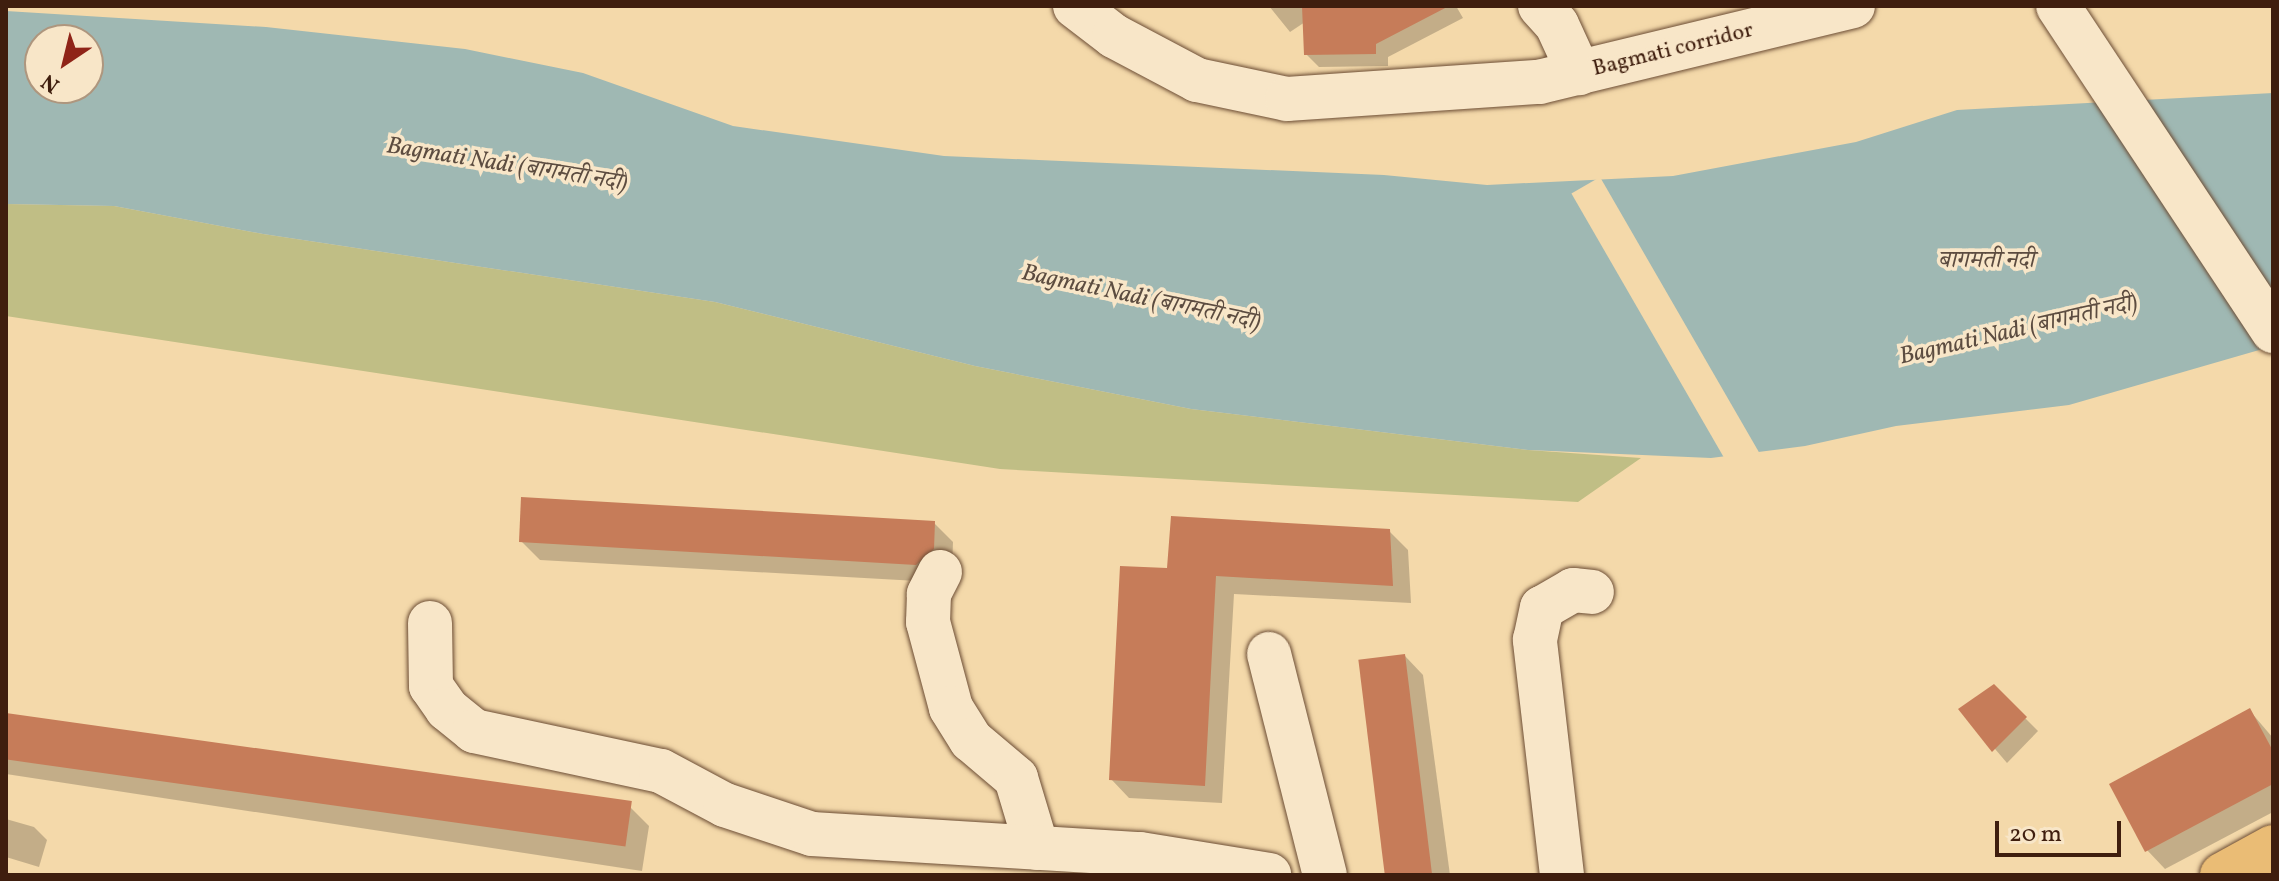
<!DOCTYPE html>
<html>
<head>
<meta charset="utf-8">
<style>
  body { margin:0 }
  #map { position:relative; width:2279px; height:881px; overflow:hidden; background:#f4d9aa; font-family:Vollkorn,"Noto Serif Devanagari",serif }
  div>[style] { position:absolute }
  .green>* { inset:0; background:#c0be85 }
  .water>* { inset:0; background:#9fb8b3 }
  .pier>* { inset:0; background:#f4d9aa; transform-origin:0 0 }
  .shadow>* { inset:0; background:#0003 }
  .building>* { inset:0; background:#c67c59; transform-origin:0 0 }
  .roads { filter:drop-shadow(0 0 2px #6c4d35) drop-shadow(0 0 2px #6c4d35) }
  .minor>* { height:44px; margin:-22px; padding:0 22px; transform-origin:22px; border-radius:22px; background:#f8e6c8 }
  .major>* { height:44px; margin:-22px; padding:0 22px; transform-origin:22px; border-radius:22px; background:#eabc75 }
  span { translate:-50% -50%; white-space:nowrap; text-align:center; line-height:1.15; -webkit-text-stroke:7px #f8e6c8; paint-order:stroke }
  .street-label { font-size:22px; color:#3f1e0e }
  .water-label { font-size:24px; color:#5c4c40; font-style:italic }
  .frame { position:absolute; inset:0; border:8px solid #3f1e0e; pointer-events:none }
  .north { position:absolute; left:24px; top:24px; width:80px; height:80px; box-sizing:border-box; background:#f8e6c8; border:2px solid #ae967e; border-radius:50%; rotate:215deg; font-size:22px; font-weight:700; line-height:32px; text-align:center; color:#3f1e0e }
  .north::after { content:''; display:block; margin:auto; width:28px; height:36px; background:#8f2418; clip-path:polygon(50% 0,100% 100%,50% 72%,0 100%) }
  .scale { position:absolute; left:1995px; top:821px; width:126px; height:36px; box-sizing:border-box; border:4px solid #3f1e0e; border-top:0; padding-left:10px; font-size:24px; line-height:28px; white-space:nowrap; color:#3f1e0e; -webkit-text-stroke:6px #f8e6c8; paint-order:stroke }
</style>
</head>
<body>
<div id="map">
  <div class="green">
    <i style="clip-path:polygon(6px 204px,114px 206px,263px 234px,715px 302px,975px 366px,1191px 409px,1528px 450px,1641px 458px,1578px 502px,1000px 469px,6px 316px)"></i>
  </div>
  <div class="water">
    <i style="clip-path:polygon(evenodd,6px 11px,266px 27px,465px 49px,583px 73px,733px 126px,944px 156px,1384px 175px,1487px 185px,1673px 176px,1856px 142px,1957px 110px,2273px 93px,2273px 346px,2069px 405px,1896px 426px,1805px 446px,1711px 458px,1528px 450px,1191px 409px,975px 366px,715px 302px,263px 234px,114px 206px,6px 204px,6px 11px,40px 40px,88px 40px,88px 88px,40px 88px,40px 40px)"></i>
  </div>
  <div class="pier">
    <i style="left:1600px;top:177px;width:322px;height:33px;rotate:60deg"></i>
  </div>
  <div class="shadow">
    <i style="clip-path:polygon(1269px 6px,1456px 6px,1463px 18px,1388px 57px,1388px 66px,1319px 67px,1306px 54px,1305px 22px,1290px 32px)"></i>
    <i style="clip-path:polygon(934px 523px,953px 542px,952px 567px,935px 582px,540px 560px,521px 541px)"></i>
    <i style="clip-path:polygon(1389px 531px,1408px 550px,1411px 603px,1234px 594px,1222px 803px,1129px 798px,1111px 779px,1169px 571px)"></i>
    <i style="clip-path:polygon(1405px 656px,1423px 675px,1450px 875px,1389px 875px)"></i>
    <i style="clip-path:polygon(1993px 686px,2038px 731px,2007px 763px,1961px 709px)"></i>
    <i style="clip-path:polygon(2250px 711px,2273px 738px,2273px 812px,2165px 869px,2147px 850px)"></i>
    <i style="clip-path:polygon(6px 715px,630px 807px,649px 826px,642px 871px,6px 774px)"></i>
    <i style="clip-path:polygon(6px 819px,34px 827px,47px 840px,39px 867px,6px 857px)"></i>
  </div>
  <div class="building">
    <i style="clip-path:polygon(1302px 6px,1449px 6px,1376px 44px,1376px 54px,1304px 55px)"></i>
    <i style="clip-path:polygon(521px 497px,935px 521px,934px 549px,916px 565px,519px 542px)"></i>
    <i style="clip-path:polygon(1171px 516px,1390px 529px,1393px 586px,1216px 576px,1205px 786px,1109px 780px,1120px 566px,1167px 568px)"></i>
    <i style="left:1405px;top:654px;width:223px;height:47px;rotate:83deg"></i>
    <i style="clip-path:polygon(1994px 684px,2027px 717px,1992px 752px,1958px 709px)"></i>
    <i style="clip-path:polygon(2250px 708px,2273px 751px,2273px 784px,2145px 852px,2109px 784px)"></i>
    <i style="left:6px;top:713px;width:632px;height:46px;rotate:8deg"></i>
  </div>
  <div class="roads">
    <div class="minor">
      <i style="left:1075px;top:6px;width:49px;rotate:37.6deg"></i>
      <i style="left:1114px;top:36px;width:94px;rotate:27.9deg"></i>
      <i style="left:1197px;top:80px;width:92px;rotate:11.9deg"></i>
      <i style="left:1287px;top:99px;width:253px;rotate:-3.9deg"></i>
      <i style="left:1539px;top:82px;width:323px;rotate:-13.6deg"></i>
      <i style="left:1540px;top:6px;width:25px;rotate:48deg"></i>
      <i style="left:1557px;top:25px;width:53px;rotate:65.4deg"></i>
      <i style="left:2058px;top:6px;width:390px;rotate:56.5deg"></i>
      <i style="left:940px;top:572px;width:25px;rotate:117deg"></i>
      <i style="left:929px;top:594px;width:28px;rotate:92deg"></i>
      <i style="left:928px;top:622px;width:89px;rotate:75deg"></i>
      <i style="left:951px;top:708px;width:38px;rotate:58deg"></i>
      <i style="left:971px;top:740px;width:59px;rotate:40.2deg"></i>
      <i style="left:1016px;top:778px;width:73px;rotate:73.3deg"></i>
      <i style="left:430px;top:623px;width:63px;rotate:89.1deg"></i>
      <i style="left:431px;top:686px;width:28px;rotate:55deg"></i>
      <i style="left:447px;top:709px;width:35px;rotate:39deg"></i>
      <i style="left:474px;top:731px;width:191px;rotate:12.1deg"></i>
      <i style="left:661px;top:771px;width:72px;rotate:28deg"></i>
      <i style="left:725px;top:805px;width:92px;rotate:18.4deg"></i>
      <i style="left:812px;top:834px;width:329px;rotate:3.5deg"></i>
      <i style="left:1140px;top:854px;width:131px;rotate:9.2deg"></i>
      <i style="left:1269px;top:654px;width:228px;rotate:75.8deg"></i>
      <i style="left:1562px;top:875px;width:237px;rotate:-96.6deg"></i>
      <i style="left:1535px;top:640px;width:33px;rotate:-78deg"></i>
      <i style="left:1542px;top:608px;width:36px;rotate:-30deg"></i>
      <i style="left:1573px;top:590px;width:19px;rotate:6deg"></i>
    </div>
    <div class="major">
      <i style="left:2222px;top:875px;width:58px;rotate:-28.8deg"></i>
    </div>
  </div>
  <div class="street-label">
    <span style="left:1673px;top:50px;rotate:-14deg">Bagmati corridor</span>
  </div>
  <div class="water-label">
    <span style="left:507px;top:166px;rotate:9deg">Bagmati Nadi (बागमती नदी)</span>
    <span style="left:1986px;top:262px">बागमती नदी</span>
    <span style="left:1141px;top:299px;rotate:12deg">Bagmati Nadi (बागमती नदी)</span>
    <span style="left:2019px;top:331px;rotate:-13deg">Bagmati Nadi (बागमती नदी)</span>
  </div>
  <div class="frame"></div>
  <div class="north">N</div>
  <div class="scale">20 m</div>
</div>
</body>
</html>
